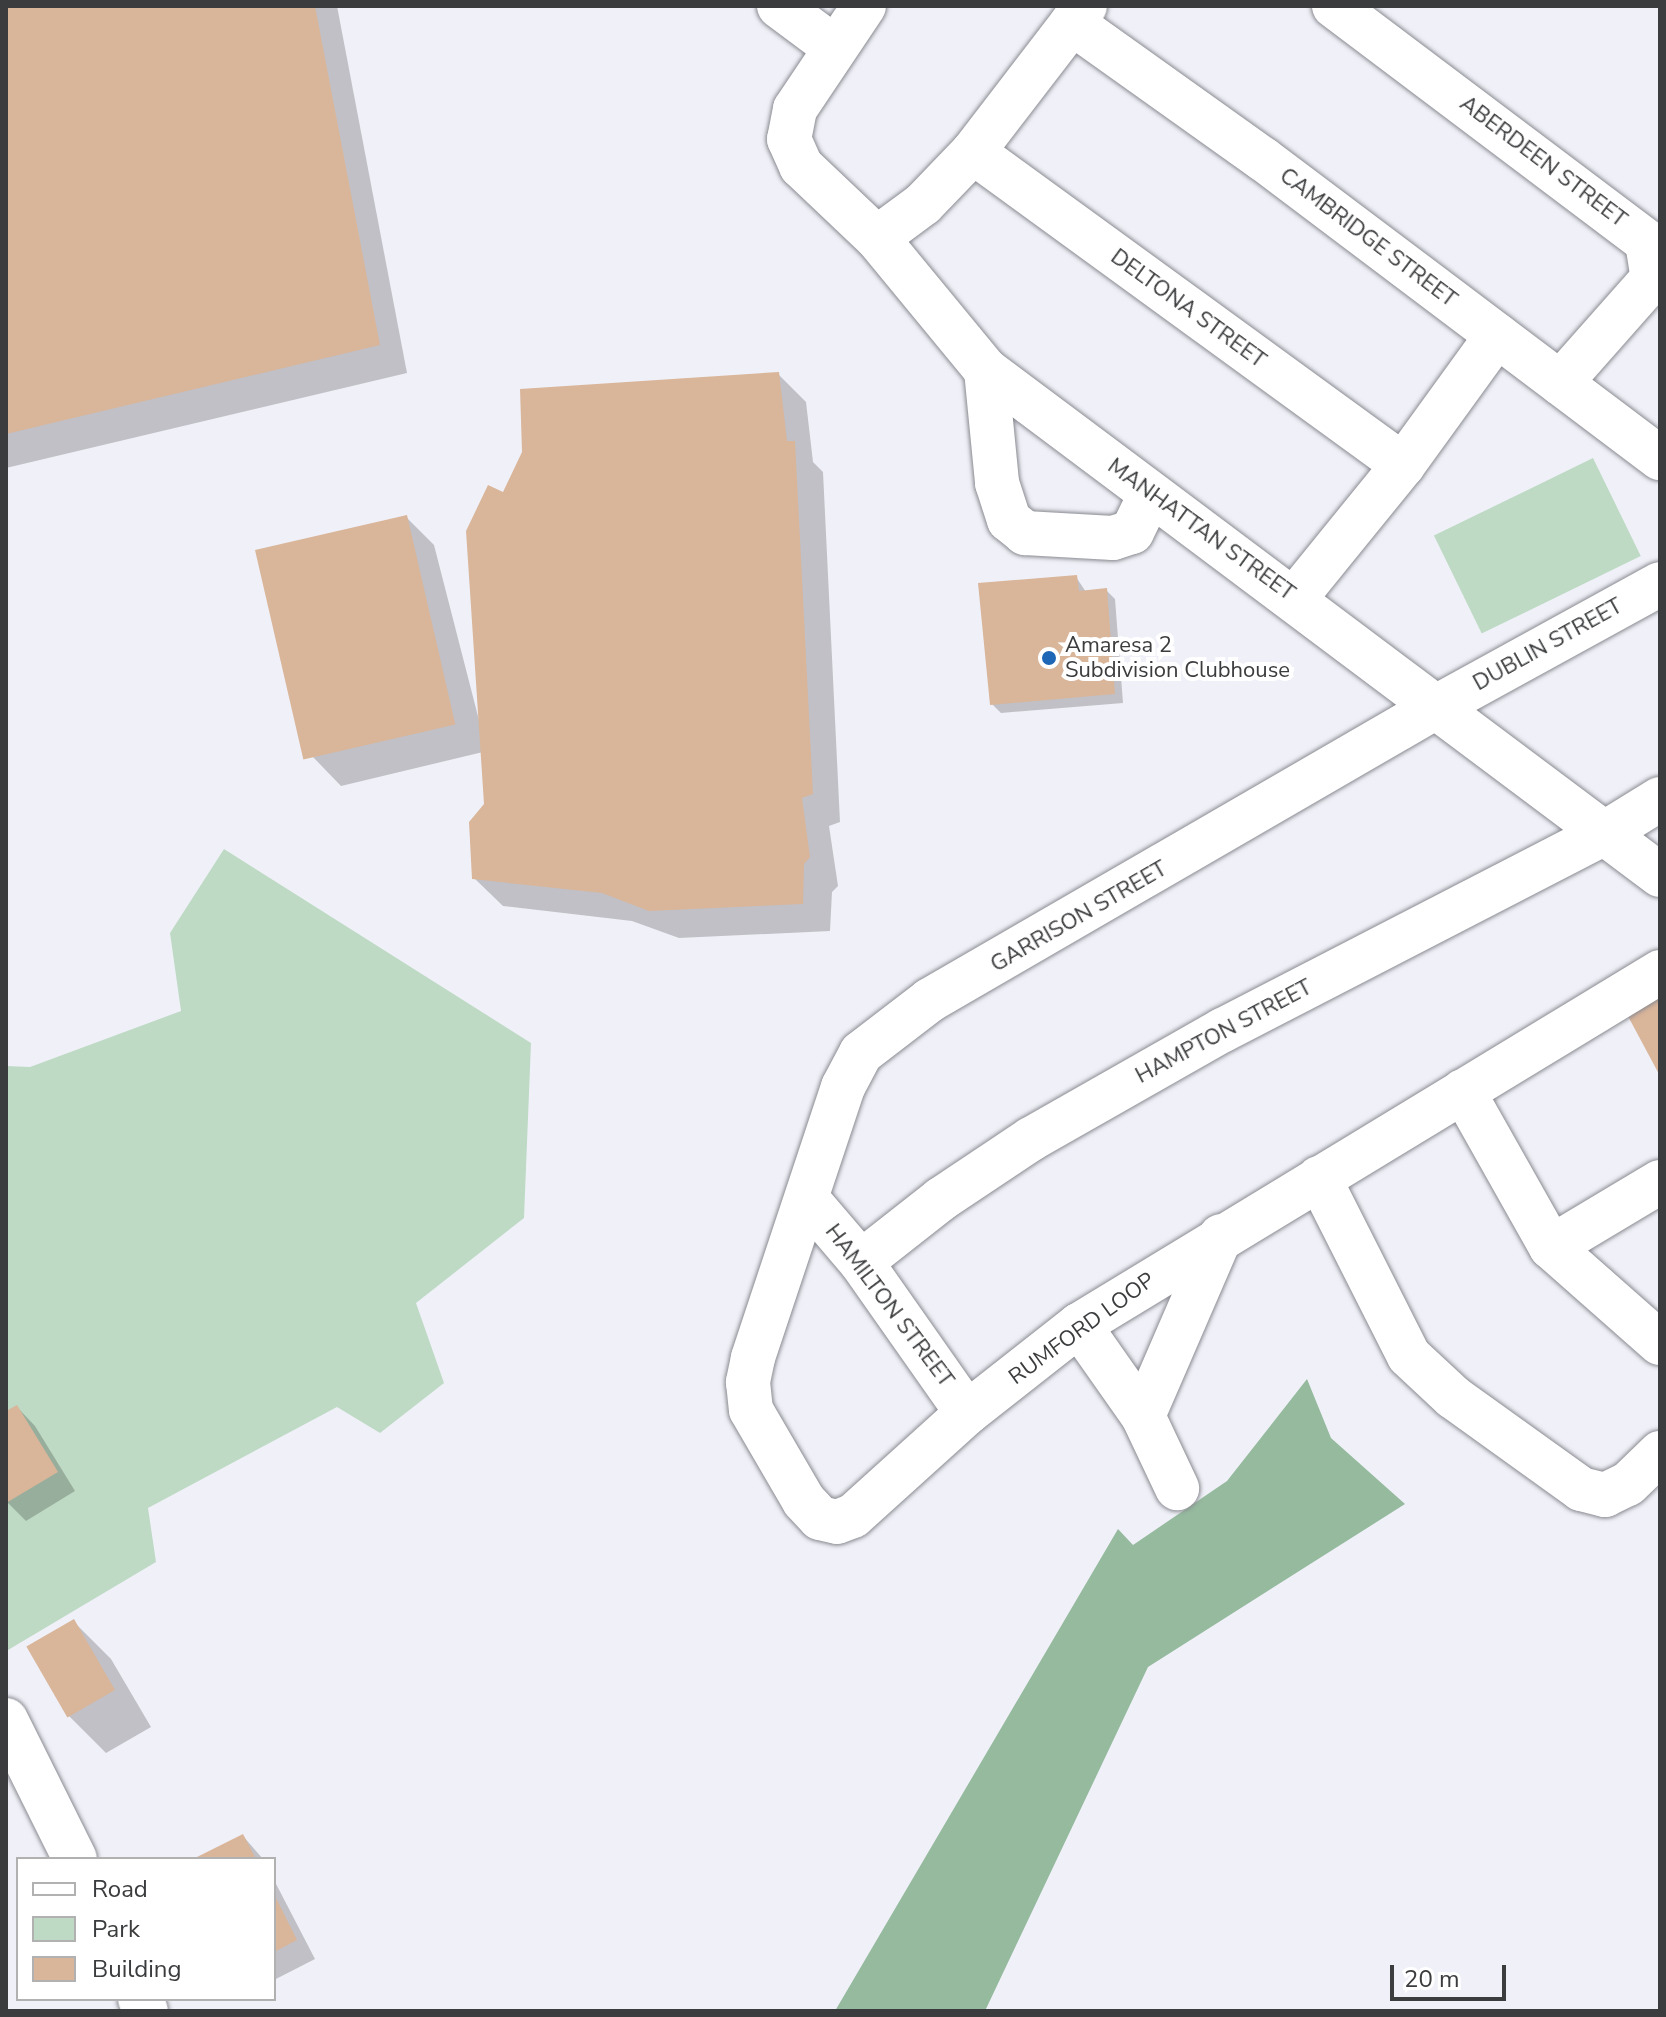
<!DOCTYPE html>
<html>
<head>
<meta charset="utf-8">
<style>
  body { margin:0 }
  #map { position:relative; width:1666px; height:2017px; overflow:hidden; background:#f0f1f8; font-family:"Nunito Sans",sans-serif }
  div>[style] { position:absolute }
  .green>* { inset:0; background:#bedac5; transform-origin:0 0 }
  .forest>* { inset:0; background:#95ba9e }
  .shadow>* { inset:0; background:#0003 }
  .building>* { inset:0; background:#d9b59a; transform-origin:0 0 }
  .roads { filter:drop-shadow(0 0 2px #898a91) drop-shadow(0 0 2px #898a91) }
  .street>* { height:44px; margin:-22px; padding:0 22px; transform-origin:22px; border-radius:22px; background:#fff }
  .primary>* { height:44px; margin:-22px; padding:0 22px; transform-origin:22px; border-radius:22px; background:#fff }
  .dots>* { width:22px; height:22px; translate:-50% -50%; box-sizing:border-box; border:4px solid #fff; border-radius:50% }
  span { translate:-50% -50%; white-space:nowrap; text-align:center; line-height:1.15; -webkit-text-stroke:8px #fff; paint-order:stroke }
  .street-label { font-size:22px; color:#3b3c3e }
  .poi-label { font-size:22px; color:#3b3c3e }
  .left { translate:0 -50%; text-align:left }
  .frame { position:absolute; inset:0; border:8px solid #3b3c3e; pointer-events:none }
  .legend { position:absolute; left:16px; top:1857px; width:260px; height:144px; box-sizing:border-box; background:#fff; border:2px solid #b1b1b2; margin:0; padding:10px 14px; list-style:none; font-size:24px; color:#3b3c3e }
  .legend li { display:flex; align-items:center; gap:16px; height:40px }
  .legend b { width:40px; border:2px solid #b1b1b2 }
  .scale { position:absolute; left:1390px; top:1965px; width:116px; height:36px; box-sizing:border-box; border:4px solid #3b3c3e; border-top:0; padding-left:10px; font-size:24px; line-height:28px; white-space:nowrap; color:#3b3c3e; -webkit-text-stroke:6px #fff; paint-order:stroke }
</style>
</head>
<body>
<div id="map">
  <div class="green">
    <i style="left:1593px;top:458px;width:109px;height:177px;rotate:64deg"></i>
    <i style="clip-path:polygon(224px 849px,531px 1043px,524px 1218px,416px 1303px,444px 1383px,380px 1433px,337px 1407px,148px 1508px,156px 1562px,8px 1650px,6px 1066px,30px 1067px,181px 1011px,170px 933px)"></i>
  </div>
  <div class="forest">
    <i style="clip-path:polygon(1307px 1379px,1331px 1438px,1405px 1504px,1148px 1667px,985px 2011px,835px 2011px,1118px 1529px,1133px 1545px,1227px 1481px)"></i>
  </div>
  <div class="shadow">
    <i style="clip-path:polygon(6px 6px,337px 6px,407px 373px,6px 468px)"></i>
    <i style="clip-path:polygon(778px 374px,806px 402px,813px 462px,823px 472px,840px 822px,829px 826px,838px 886px,832px 892px,830px 931px,679px 938px,632px 921px,503px 906px,474px 878px,486px 805px,483px 752px,341px 786px,313px 757px,406px 517px,434px 545px,481px 728px,504px 495px)"></i>
    <i style="clip-path:polygon(1076px 577px,1086px 592px,1106px 590px,1115px 599px,1123px 703px,1001px 713px,992px 704px)"></i>
    <i style="clip-path:polygon(17px 1407px,35px 1426px,75px 1491px,26px 1521px,6px 1501px,6px 1414px)"></i>
    <i style="clip-path:polygon(74px 1622px,111px 1659px,151px 1727px,106px 1753px,69px 1716px)"></i>
    <i style="clip-path:polygon(243px 1836px,263px 1859px,198px 1859px)"></i>
    <i style="clip-path:polygon(274px 1880px,315px 1959px,274px 1980px)"></i>
  </div>
  <div class="building">
    <i style="clip-path:polygon(6px 6px,315px 6px,380px 345px,6px 434px)"></i>
    <i style="clip-path:polygon(779px 372px,787px 441px,795px 441px,813px 794px,802px 798px,810px 857px,804px 864px,803px 904px,649px 911px,602px 893px,472px 879px,469px 822px,484px 804px,466px 531px,488px 485px,503px 492px,522px 452px,520px 389px)"></i>
    <i style="left:407px;top:515px;width:215px;height:156px;rotate:77deg"></i>
    <i style="clip-path:polygon(1077px 575px,1079px 591px,1107px 588px,1115px 694px,990px 705px,978px 583px)"></i>
    <i style="clip-path:polygon(1660px 983px,1660px 1076px,1622px 1005px)"></i>
    <i style="clip-path:polygon(17px 1405px,58px 1472px,6px 1503px,6px 1411px)"></i>
    <i style="left:74px;top:1619px;width:82px;height:55px;rotate:60deg"></i>
    <i style="clip-path:polygon(243px 1834px,256px 1859px,193px 1859px)"></i>
    <i style="clip-path:polygon(274px 1894px,297px 1940px,274px 1952px)"></i>
  </div>
  <div class="roads">
    <div class="street">
      <i style="left:779px;top:6px;width:69px;rotate:36.7deg"></i>
      <i style="left:864px;top:6px;width:124px;rotate:123.8deg"></i>
      <i style="left:795px;top:109px;width:31px;rotate:101deg"></i>
      <i style="left:789px;top:139px;width:30px;rotate:66deg"></i>
      <i style="left:801px;top:166px;width:105px;rotate:43.5deg"></i>
      <i style="left:877px;top:238px;width:171px;rotate:50.5deg"></i>
      <i style="left:986px;top:370px;width:842px;rotate:36.84deg"></i>
      <i style="left:1334px;top:6px;width:392px;rotate:37deg"></i>
      <i style="left:1647px;top:242px;width:36px;rotate:81deg"></i>
      <i style="left:1653px;top:278px;width:140px;rotate:131.5deg"></i>
      <i style="left:1072px;top:23px;width:234px;rotate:35.5deg"></i>
      <i style="left:1263px;top:159px;width:497px;rotate:37deg"></i>
      <i style="left:973px;top:152px;width:532px;rotate:36.05deg"></i>
      <i style="left:877px;top:238px;width:57px;rotate:-36.5deg"></i>
      <i style="left:923px;top:204px;width:72px;rotate:-46.1deg"></i>
      <i style="left:973px;top:152px;width:184px;rotate:-52.5deg"></i>
      <i style="left:986px;top:370px;width:114px;rotate:84.4deg"></i>
      <i style="left:997px;top:483px;width:39px;rotate:72deg"></i>
      <i style="left:1009px;top:520px;width:21px;rotate:39deg"></i>
      <i style="left:1025px;top:533px;width:88px;rotate:3.3deg"></i>
      <i style="left:1113px;top:538px;width:20px;rotate:-18deg"></i>
      <i style="left:1132px;top:532px;width:41px;rotate:-64.1deg"></i>
      <i style="left:1660px;top:584px;width:256px;rotate:151.2deg"></i>
      <i style="left:1436px;top:707px;width:585px;rotate:149.93deg"></i>
      <i style="left:930px;top:1000px;width:87px;rotate:142.5deg"></i>
      <i style="left:861px;top:1053px;width:38px;rotate:118deg"></i>
      <i style="left:843px;top:1087px;width:286px;rotate:108.4deg"></i>
      <i style="left:753px;top:1358px;width:25px;rotate:102deg"></i>
      <i style="left:748px;top:1382px;width:28px;rotate:84deg"></i>
      <i style="left:751px;top:1410px;width:105px;rotate:59.8deg"></i>
      <i style="left:804px;top:1501px;width:23px;rotate:47deg"></i>
      <i style="left:820px;top:1518px;width:17px;rotate:13deg"></i>
      <i style="left:837px;top:1522px;width:17px;rotate:-21deg"></i>
      <i style="left:853px;top:1516px;width:154px;rotate:-42.1deg"></i>
      <i style="left:967px;top:1413px;width:142px;rotate:-38.2deg"></i>
      <i style="left:1079px;top:1325px;width:680px;rotate:-31.28deg"></i>
      <i style="left:1295px;top:598px;width:171px;rotate:-50.9deg"></i>
      <i style="left:1403px;top:465px;width:160px;rotate:-54.1deg"></i>
      <i style="left:1463px;top:1091px;width:179px;rotate:60.6deg"></i>
      <i style="left:1551px;top:1247px;width:145px;rotate:41.4deg"></i>
      <i style="left:1319px;top:1178px;width:199px;rotate:63.2deg"></i>
      <i style="left:1409px;top:1356px;width:60px;rotate:43deg"></i>
      <i style="left:1453px;top:1397px;width:158px;rotate:35.7deg"></i>
      <i style="left:1581px;top:1489px;width:25px;rotate:14deg"></i>
      <i style="left:1605px;top:1495px;width:25px;rotate:-26deg"></i>
      <i style="left:1628px;top:1484px;width:45px;rotate:-44.1deg"></i>
      <i style="left:808px;top:1200px;width:82px;rotate:49.5deg"></i>
      <i style="left:861px;top:1262px;width:184px;rotate:54.9deg"></i>
      <i style="left:1551px;top:1247px;width:127px;rotate:-30.8deg"></i>
      <i style="left:861px;top:1262px;width:102px;rotate:-38.2deg"></i>
      <i style="left:941px;top:1199px;width:108px;rotate:-33.7deg"></i>
      <i style="left:1031px;top:1139px;width:221px;rotate:-29.6deg"></i>
      <i style="left:1223px;top:1030px;width:430px;rotate:-27.3deg"></i>
      <i style="left:1605px;top:833px;width:65px;rotate:-31.7deg"></i>
      <i style="left:1079px;top:1325px;width:111px;rotate:54.9deg"></i>
      <i style="left:1143px;top:1416px;width:80px;rotate:64.7deg"></i>
      <i style="left:1143px;top:1416px;width:196px;rotate:-66.6deg"></i>
    </div>
    <div class="primary">
      <i style="left:6px;top:1720px;width:155px;rotate:63.6deg"></i>
      <i style="left:140px;top:1999px;width:13px;rotate:63deg"></i>
    </div>
  </div>
  <div class="dots">
    <i style="left:1049px;top:658px;background:#1e66b6"></i>
  </div>
  <div class="street-label">
    <span style="left:1543px;top:162px;rotate:37deg">ABERDEEN STREET</span>
    <span style="left:1368px;top:238px;rotate:37deg">CAMBRIDGE STREET</span>
    <span style="left:1188px;top:309px;rotate:36deg">DELTONA STREET</span>
    <span style="left:1201px;top:530px;rotate:36deg">MANHATTAN STREET</span>
    <span style="left:1548px;top:645px;rotate:-29deg">DUBLIN STREET</span>
    <span style="left:1079px;top:917px;rotate:-30deg">GARRISON STREET</span>
    <span style="left:1224px;top:1032px;rotate:-28deg">HAMPTON STREET</span>
    <span style="left:889px;top:1306px;rotate:53deg">HAMILTON STREET</span>
    <span style="left:1082px;top:1329px;rotate:-36deg">RUMFORD LOOP</span>
  </div>
  <div class="poi-label">
    <span class="left" style="left:1065px;top:658px">Amaresa 2<br>Subdivision Clubhouse</span>
  </div>
  <div class="frame"></div>
  <ul class="legend">
  <li><b style="height:10px;background:#fff"></b>Road</li>
  <li><b style="height:22px;background:#bedac5"></b>Park</li>
  <li><b style="height:22px;background:#d9b59a"></b>Building</li>
  </ul>
  <div class="scale">20 m</div>
</div>
</body>
</html>
